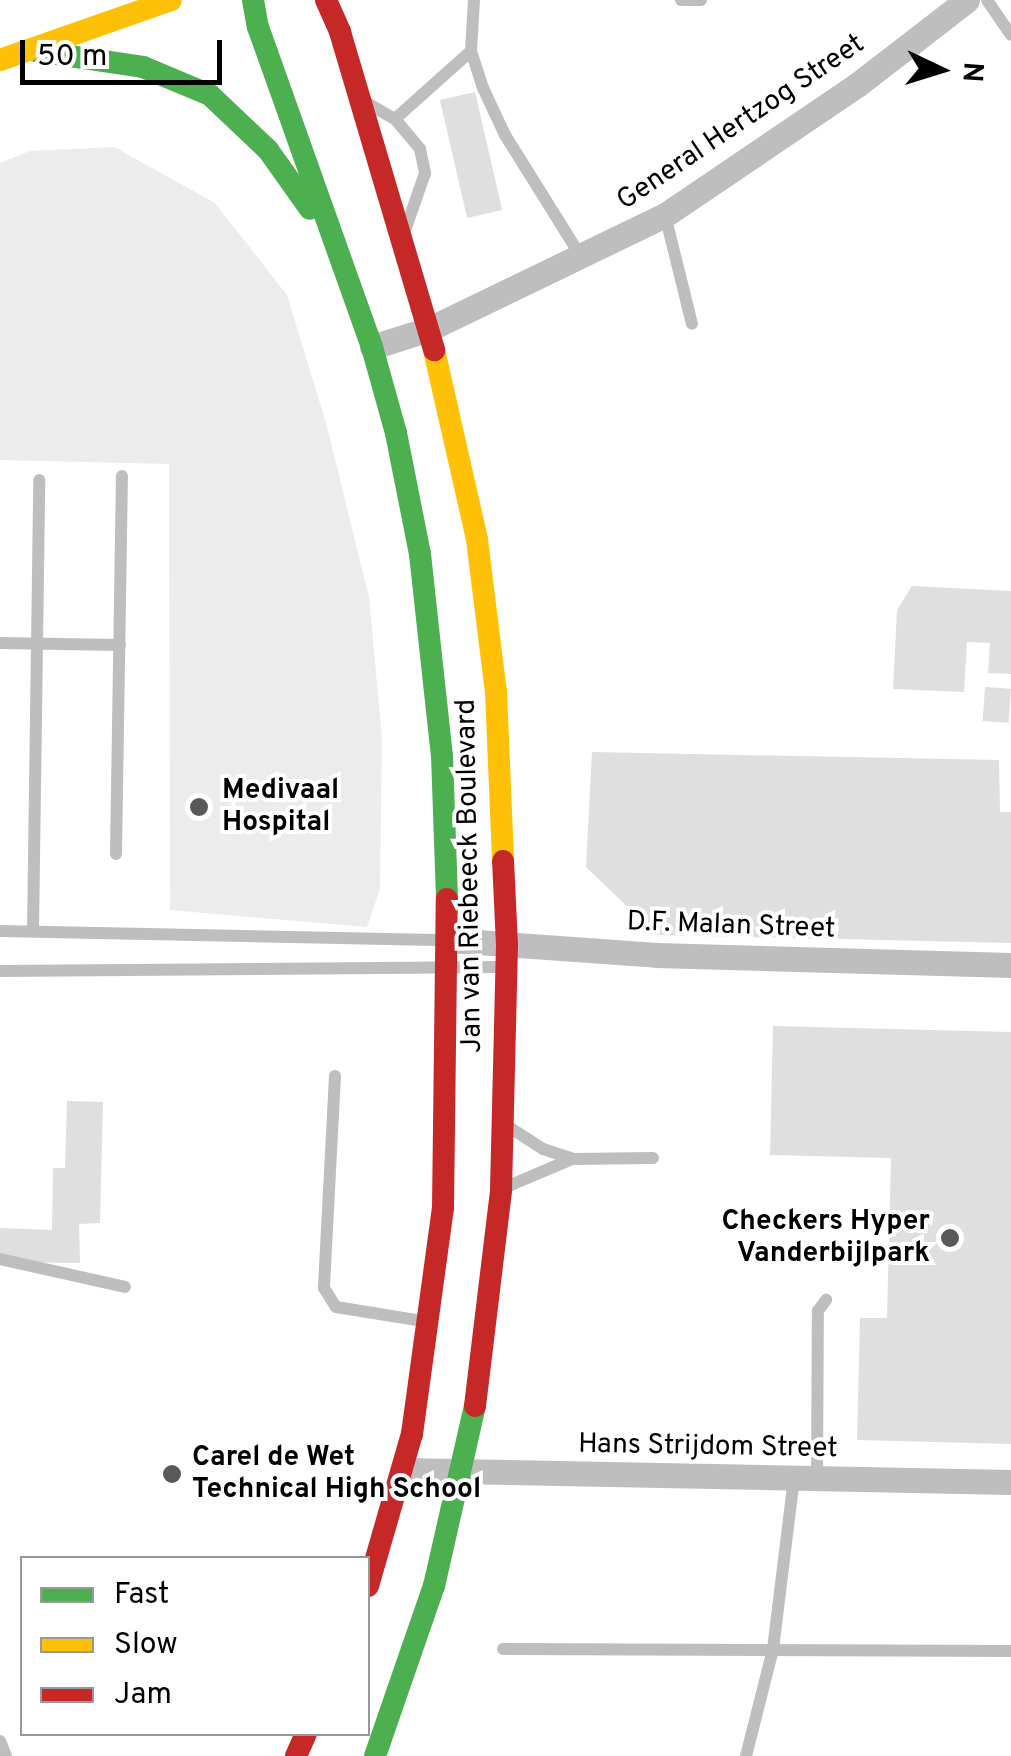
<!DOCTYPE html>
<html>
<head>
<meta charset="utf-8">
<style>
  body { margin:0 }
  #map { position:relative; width:1011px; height:1756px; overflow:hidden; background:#fff; font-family:Overpass,sans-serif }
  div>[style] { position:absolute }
  .green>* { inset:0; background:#ececec }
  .building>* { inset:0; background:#dfdfdf; transform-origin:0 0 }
  .lane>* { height:12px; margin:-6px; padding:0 6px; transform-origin:6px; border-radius:6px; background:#bebebe }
  .street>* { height:25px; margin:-12.5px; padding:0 12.5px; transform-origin:12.5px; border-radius:12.5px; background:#bebebe }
  .fast>* { height:22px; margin:-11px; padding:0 11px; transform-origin:11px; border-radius:11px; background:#4caf50 }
  .slow>* { height:22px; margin:-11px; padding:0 11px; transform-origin:11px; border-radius:11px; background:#ffc107 }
  .jam>* { height:22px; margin:-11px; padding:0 11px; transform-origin:11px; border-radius:11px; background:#c62828 }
  .dots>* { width:28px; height:28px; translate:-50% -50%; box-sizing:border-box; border:5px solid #fff; border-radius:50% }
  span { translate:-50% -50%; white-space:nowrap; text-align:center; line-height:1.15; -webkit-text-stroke:8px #fff; paint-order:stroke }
  .street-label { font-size:28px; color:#000 }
  .poi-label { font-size:28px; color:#000; font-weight:700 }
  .left { translate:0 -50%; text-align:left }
  .right { translate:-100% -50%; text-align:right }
  .legend { position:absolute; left:20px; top:1556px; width:350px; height:180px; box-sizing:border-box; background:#fff; border:2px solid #999; margin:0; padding:12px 18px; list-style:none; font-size:30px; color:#000 }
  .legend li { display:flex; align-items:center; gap:20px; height:50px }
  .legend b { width:50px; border:2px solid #999 }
  .north { position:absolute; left:891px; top:20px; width:100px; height:100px; -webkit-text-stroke:8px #fff; paint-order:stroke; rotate:94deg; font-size:28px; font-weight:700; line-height:40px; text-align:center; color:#000 }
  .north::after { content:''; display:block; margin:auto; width:35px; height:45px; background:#000; clip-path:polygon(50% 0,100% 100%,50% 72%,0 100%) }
  .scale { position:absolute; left:20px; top:40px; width:202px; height:45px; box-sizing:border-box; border:5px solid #000; border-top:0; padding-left:12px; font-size:30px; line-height:35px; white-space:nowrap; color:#000; -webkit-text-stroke:8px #fff; paint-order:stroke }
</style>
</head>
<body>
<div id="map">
  <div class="green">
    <i style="clip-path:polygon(114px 147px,215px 203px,287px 295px,326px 423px,369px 597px,382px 738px,380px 889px,367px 927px,170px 910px,169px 464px,0 460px,0 163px,30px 151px)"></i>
  </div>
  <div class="building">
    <i style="left:475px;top:92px;width:121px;height:36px;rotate:77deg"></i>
    <i style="clip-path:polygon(912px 586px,1011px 591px,1011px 674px,988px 673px,990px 643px,967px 642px,964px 692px,893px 689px,897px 610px)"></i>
    <i style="left:985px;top:687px;width:26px;height:34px;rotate:4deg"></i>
    <i style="clip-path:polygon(592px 752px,999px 760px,1000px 812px,1011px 812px,1011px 943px,657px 935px,586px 867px)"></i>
    <i style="clip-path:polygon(773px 1026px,1011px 1032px,1011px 1444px,857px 1440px,860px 1318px,887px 1318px,891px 1158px,770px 1155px)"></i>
    <i style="clip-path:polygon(67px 1101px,103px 1102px,100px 1223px,79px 1224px,80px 1263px,0 1262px,0 1228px,52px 1230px,53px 1168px,65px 1168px)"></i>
  </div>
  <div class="lane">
    <i style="left:474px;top:0;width:51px;rotate:93.4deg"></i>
    <i style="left:471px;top:51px;width:39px;rotate:72deg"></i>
    <i style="left:483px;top:88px;width:52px;rotate:64.9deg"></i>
    <i style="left:505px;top:135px;width:145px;rotate:58deg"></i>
    <i style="left:681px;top:0;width:20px"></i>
    <i style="left:987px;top:0;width:42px;rotate:55.6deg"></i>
    <i style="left:367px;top:103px;width:32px;rotate:30deg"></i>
    <i style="left:395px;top:119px;width:39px;rotate:50deg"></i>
    <i style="left:420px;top:149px;width:25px;rotate:78deg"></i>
    <i style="left:425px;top:173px;width:58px;rotate:109.1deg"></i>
    <i style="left:395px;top:119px;width:102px;rotate:-41.8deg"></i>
    <i style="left:665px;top:215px;width:112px;rotate:76.1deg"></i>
    <i style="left:0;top:643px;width:120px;rotate:1deg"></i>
    <i style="left:116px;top:854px;width:378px;rotate:-89.1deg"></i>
    <i style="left:0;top:931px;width:447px;rotate:1.2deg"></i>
    <i style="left:33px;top:931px;width:451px;rotate:-89.2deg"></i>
    <i style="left:0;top:971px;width:504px;rotate:-0.45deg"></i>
    <i style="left:335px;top:1076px;width:212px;rotate:93deg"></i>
    <i style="left:324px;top:1288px;width:22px;rotate:58deg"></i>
    <i style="left:336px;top:1307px;width:87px;rotate:9.2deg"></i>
    <i style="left:509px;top:1127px;width:40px;rotate:32.9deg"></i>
    <i style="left:543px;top:1149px;width:29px;rotate:18deg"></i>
    <i style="left:506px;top:1187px;width:72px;rotate:-23deg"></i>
    <i style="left:572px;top:1159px;width:81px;rotate:-0.7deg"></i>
    <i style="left:0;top:1259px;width:128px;rotate:12.6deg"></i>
    <i style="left:817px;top:1478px;width:167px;rotate:-89.7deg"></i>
    <i style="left:818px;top:1311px;width:14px;rotate:-54deg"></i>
    <i style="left:503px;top:1649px;width:508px;rotate:0.23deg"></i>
    <i style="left:0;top:1741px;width:16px;rotate:68deg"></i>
    <i style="left:746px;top:1756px;width:110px;rotate:-75.8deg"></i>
    <i style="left:773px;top:1649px;width:172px;rotate:-83deg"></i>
  </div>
  <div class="street">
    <i style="left:372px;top:347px;width:60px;rotate:-17.5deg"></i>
    <i style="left:429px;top:329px;width:262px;rotate:-25.8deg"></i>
    <i style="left:665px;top:215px;width:232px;rotate:-34.1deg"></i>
    <i style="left:857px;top:85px;width:139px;rotate:-37.7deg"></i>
    <i style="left:449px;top:940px;width:208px;rotate:4.1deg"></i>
    <i style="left:656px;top:955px;width:355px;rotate:1.6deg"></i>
    <i style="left:404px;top:1470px;width:607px;rotate:1.13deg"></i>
  </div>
  <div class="fast">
    <i style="left:253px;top:0;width:27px;rotate:80deg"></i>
    <i style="left:258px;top:27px;width:340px;rotate:70.4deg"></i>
    <i style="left:372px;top:347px;width:89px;rotate:74.4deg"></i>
    <i style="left:396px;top:433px;width:123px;rotate:78.8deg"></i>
    <i style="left:420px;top:554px;width:202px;rotate:83.8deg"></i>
    <i style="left:442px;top:755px;width:144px;rotate:88deg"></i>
    <i style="left:36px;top:51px;width:108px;rotate:8.5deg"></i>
    <i style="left:143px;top:67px;width:73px;rotate:22.7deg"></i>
    <i style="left:210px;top:95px;width:80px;rotate:43.5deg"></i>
    <i style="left:268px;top:150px;width:72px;rotate:54.6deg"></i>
    <i style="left:375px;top:1756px;width:180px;rotate:-70.9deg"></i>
    <i style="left:434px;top:1586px;width:185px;rotate:-77.2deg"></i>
  </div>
  <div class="slow">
    <i style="left:0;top:60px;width:181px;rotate:-19.3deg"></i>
    <i style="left:434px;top:350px;width:195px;rotate:77.2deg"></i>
    <i style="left:477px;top:540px;width:153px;rotate:82.9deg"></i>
    <i style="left:496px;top:692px;width:169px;rotate:87.6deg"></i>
  </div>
  <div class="jam">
    <i style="left:326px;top:0;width:35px;rotate:66deg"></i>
    <i style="left:340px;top:32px;width:332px;rotate:73.5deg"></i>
    <i style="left:475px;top:1406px;width:218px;rotate:-83.1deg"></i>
    <i style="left:501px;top:1190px;width:245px;rotate:-88.6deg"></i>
    <i style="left:507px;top:945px;width:84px;rotate:-92.7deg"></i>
    <i style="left:368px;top:1586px;width:158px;rotate:-73.9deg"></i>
    <i style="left:412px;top:1434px;width:228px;rotate:-82.2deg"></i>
    <i style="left:443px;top:1208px;width:309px;rotate:-89.3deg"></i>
    <i style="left:296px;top:1756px;width:24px;rotate:-66deg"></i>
  </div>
  <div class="dots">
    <i style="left:199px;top:807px;background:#595959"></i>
    <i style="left:950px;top:1238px;background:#595959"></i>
    <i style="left:172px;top:1474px;background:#595959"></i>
  </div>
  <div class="street-label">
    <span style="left:741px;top:123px;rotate:-34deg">General Hertzog Street</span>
    <span style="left:470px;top:876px;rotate:-91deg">Jan van Riebeeck Boulevard</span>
    <span style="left:731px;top:926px;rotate:2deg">D.F. Malan Street</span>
    <span style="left:708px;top:1447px;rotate:1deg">Hans Strijdom Street</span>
  </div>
  <div class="poi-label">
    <span class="left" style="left:222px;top:807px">Medivaal<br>Hospital</span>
    <span class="right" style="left:930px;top:1238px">Checkers Hyper<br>Vanderbijlpark</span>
    <span class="left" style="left:192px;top:1474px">Carel de Wet<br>Technical High School</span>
  </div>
  <ul class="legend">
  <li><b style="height:12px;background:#4caf50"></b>Fast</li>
  <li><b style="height:12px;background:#ffc107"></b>Slow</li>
  <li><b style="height:12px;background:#c62828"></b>Jam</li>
  </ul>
  <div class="north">N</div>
  <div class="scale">50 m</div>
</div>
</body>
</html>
